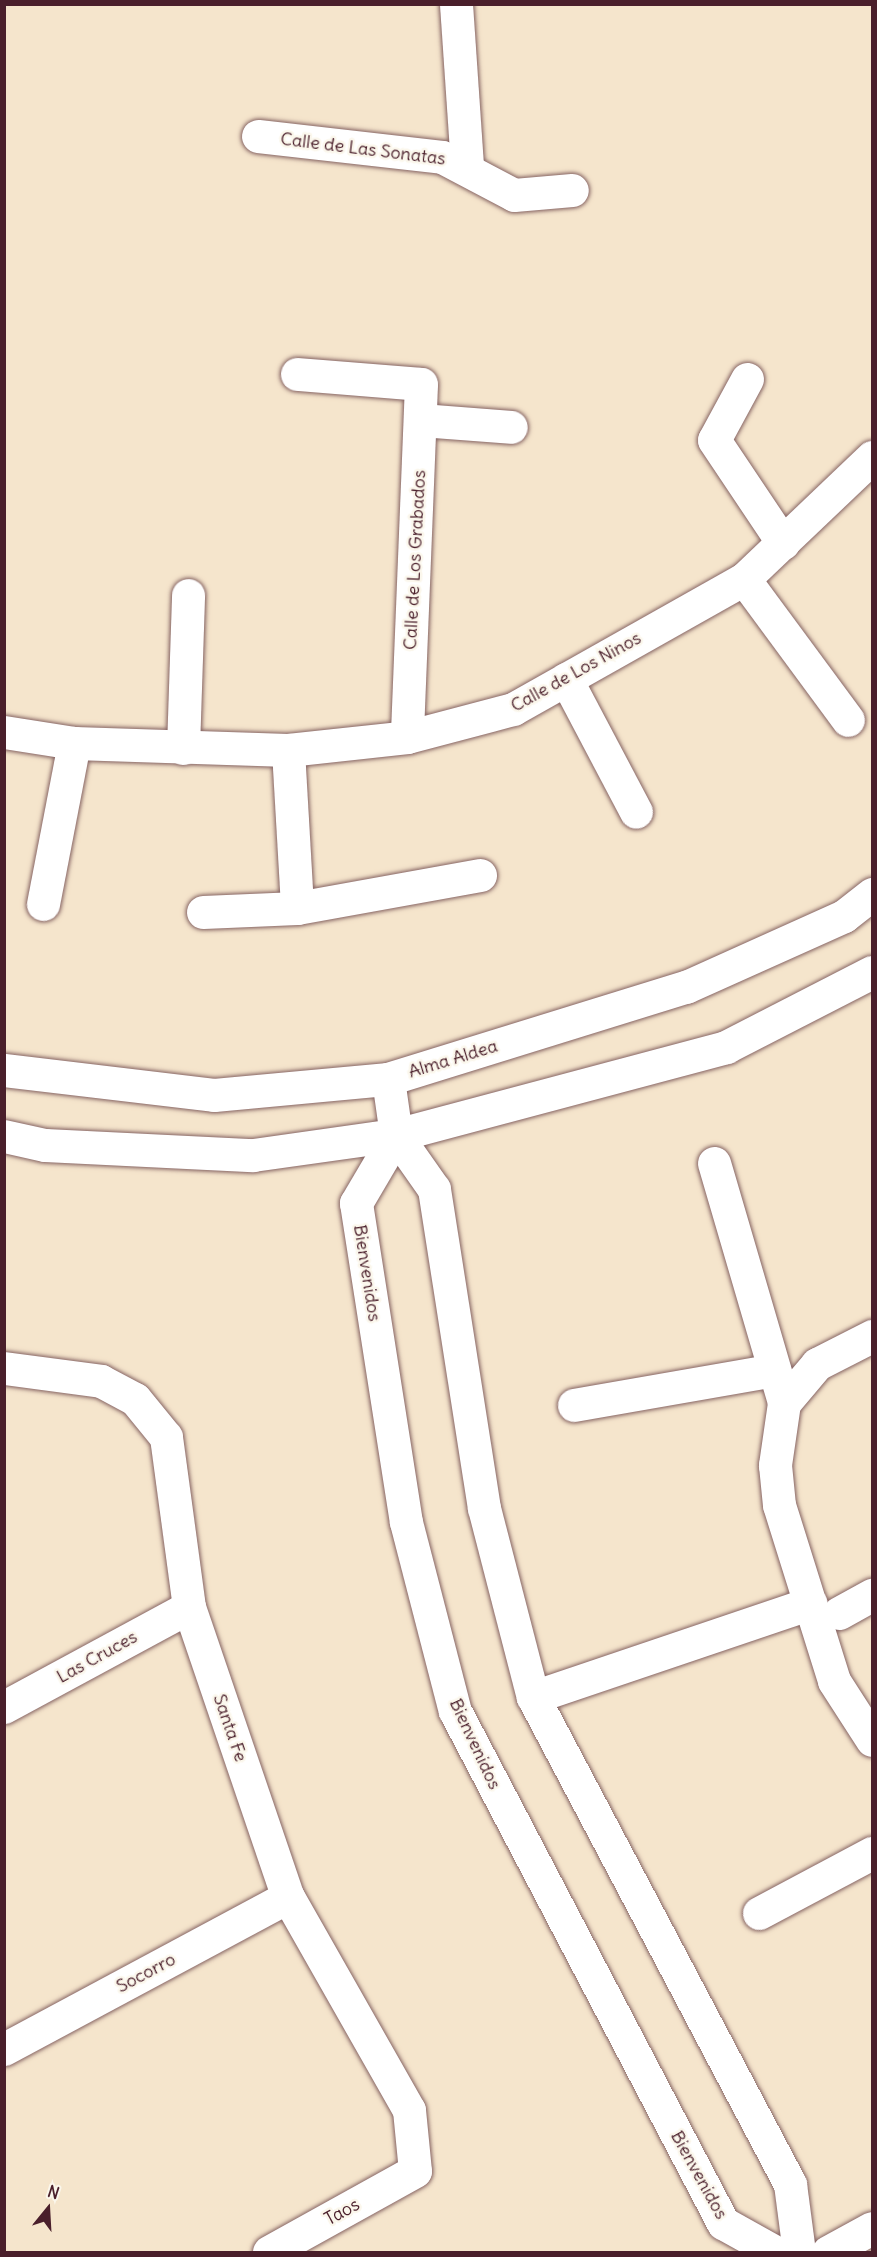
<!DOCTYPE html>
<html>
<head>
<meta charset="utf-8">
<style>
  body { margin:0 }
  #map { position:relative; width:877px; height:2257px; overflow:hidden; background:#f5e5cc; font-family:Delius,sans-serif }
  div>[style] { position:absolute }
  .roads { filter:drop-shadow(0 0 2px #866463) drop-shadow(0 0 2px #866463) }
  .minor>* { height:33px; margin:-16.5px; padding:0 16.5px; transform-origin:16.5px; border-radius:16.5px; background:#fff }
  .major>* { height:33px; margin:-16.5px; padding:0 16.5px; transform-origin:16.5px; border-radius:16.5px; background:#fff }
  span { translate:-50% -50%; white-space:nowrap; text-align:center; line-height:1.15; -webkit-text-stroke:5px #fbf7ec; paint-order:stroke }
  .street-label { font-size:18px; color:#4a1f2b }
  .frame { position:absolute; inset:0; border:6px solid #4a1f2b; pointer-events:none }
  .north { position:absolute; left:18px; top:2179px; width:60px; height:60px; -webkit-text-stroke:4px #fbf7ec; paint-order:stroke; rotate:18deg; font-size:16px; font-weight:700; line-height:24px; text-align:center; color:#4a1f2b }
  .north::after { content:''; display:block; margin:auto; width:21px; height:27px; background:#4a1f2b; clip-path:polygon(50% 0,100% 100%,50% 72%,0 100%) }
</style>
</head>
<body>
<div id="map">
  <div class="roads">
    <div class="minor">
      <i style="left:456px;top:4px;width:161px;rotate:86.1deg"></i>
      <i style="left:258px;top:136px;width:185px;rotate:6.5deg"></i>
      <i style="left:442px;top:157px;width:81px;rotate:27.8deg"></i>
      <i style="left:514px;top:195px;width:58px;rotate:-4.9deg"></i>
      <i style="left:297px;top:374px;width:124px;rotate:4.6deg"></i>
      <i style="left:421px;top:384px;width:353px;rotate:92.3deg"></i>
      <i style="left:747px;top:379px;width:69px;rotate:118.4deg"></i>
      <i style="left:714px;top:440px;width:124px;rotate:56.2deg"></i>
      <i style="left:421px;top:420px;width:90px;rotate:4.4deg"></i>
      <i style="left:744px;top:579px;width:175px;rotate:53.6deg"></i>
      <i style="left:566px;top:679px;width:150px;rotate:62.2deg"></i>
      <i style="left:4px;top:732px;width:71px;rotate:8.9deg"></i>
      <i style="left:74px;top:743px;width:214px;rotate:1.9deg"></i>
      <i style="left:288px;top:750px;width:120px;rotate:-6.2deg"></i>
      <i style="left:407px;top:737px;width:110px;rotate:-14.8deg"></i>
      <i style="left:513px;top:709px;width:265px;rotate:-29.4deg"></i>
      <i style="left:744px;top:579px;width:177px;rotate:-43.6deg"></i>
      <i style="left:183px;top:748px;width:153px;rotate:-88.1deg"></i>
      <i style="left:288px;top:750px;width:158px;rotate:86.7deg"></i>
      <i style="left:43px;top:904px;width:164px;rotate:-79.1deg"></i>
      <i style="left:203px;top:912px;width:94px;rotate:-2.4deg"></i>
      <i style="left:297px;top:908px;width:186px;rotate:-10.2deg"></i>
      <i style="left:388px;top:1079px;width:57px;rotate:81.9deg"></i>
      <i style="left:396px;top:1135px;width:66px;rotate:54.9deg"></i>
      <i style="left:434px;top:1189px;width:323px;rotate:81.1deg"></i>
      <i style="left:484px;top:1508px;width:195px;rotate:75.5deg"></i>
      <i style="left:533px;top:1697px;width:551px;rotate:62.18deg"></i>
      <i style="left:790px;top:2184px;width:69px;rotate:82.5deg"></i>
      <i style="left:396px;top:1135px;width:79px;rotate:120.5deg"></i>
      <i style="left:356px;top:1203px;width:323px;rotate:81.1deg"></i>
      <i style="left:406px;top:1522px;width:195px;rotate:75.5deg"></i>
      <i style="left:455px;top:1711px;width:578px;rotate:62.37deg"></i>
      <i style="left:723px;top:2223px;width:60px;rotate:29.1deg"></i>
      <i style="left:714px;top:1163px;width:250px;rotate:73.7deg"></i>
      <i style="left:784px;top:1403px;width:63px;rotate:98.3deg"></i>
      <i style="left:775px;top:1465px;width:40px;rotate:84.3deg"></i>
      <i style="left:779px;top:1505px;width:184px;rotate:72.6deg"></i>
      <i style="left:834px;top:1681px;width:70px;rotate:57.2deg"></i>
      <i style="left:4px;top:1368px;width:98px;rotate:7.6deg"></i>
      <i style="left:101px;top:1381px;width:38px;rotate:28deg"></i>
      <i style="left:135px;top:1399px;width:49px;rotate:50.8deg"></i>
      <i style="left:166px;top:1437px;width:172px;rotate:82.3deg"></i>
      <i style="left:189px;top:1607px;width:306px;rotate:71.2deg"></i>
      <i style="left:288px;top:1897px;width:245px;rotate:60.4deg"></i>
      <i style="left:409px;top:2110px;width:61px;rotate:84.4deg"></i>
      <i style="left:415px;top:2171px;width:167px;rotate:151deg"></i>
      <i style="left:784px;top:1403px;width:51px;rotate:-49.8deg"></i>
      <i style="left:817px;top:1364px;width:62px;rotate:-27deg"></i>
      <i style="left:574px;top:1405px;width:203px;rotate:-9.9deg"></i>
      <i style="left:839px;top:1613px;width:38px;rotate:-29deg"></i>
      <i style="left:533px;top:1697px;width:293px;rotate:-18.7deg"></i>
      <i style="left:4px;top:1707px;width:210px;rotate:-28.4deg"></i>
      <i style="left:759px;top:1913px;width:128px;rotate:-28deg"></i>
      <i style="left:4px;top:2049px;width:322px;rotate:-28.2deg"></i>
    </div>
    <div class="major">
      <i style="left:4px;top:1070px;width:211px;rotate:6.8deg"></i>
      <i style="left:214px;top:1095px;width:175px;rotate:-5.3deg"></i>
      <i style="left:388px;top:1079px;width:312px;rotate:-17.2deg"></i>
      <i style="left:686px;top:987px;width:173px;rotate:-24.2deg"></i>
      <i style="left:844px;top:916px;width:36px;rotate:-38deg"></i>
      <i style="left:4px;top:1136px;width:42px;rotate:12.4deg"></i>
      <i style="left:45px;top:1145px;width:208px;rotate:2.8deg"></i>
      <i style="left:253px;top:1155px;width:144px;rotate:-8deg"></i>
      <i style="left:396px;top:1135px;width:342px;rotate:-14.9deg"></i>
      <i style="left:726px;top:1047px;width:164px;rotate:-27.2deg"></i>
      <i style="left:828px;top:2252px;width:50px;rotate:-28.6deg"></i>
    </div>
  </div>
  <div class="street-label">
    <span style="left:363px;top:149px;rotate:7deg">Calle de Las Sonatas</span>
    <span style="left:415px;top:560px;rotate:-87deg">Calle de Los Grabados</span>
    <span style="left:576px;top:672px;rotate:-29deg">Calle de Los Ninos</span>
    <span style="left:453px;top:1059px;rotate:-17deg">Alma Aldea</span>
    <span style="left:367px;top:1273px;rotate:81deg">Bienvenidos</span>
    <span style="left:97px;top:1657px;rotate:-29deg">Las Cruces</span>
    <span style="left:230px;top:1728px;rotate:71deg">Santa Fe</span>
    <span style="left:475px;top:1744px;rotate:65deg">Bienvenidos</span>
    <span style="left:146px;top:1973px;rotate:-28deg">Socorro</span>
    <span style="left:699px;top:2175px;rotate:61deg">Bienvenidos</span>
    <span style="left:342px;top:2212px;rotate:-29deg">Taos</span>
  </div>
  <div class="frame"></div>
  <div class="north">N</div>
</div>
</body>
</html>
